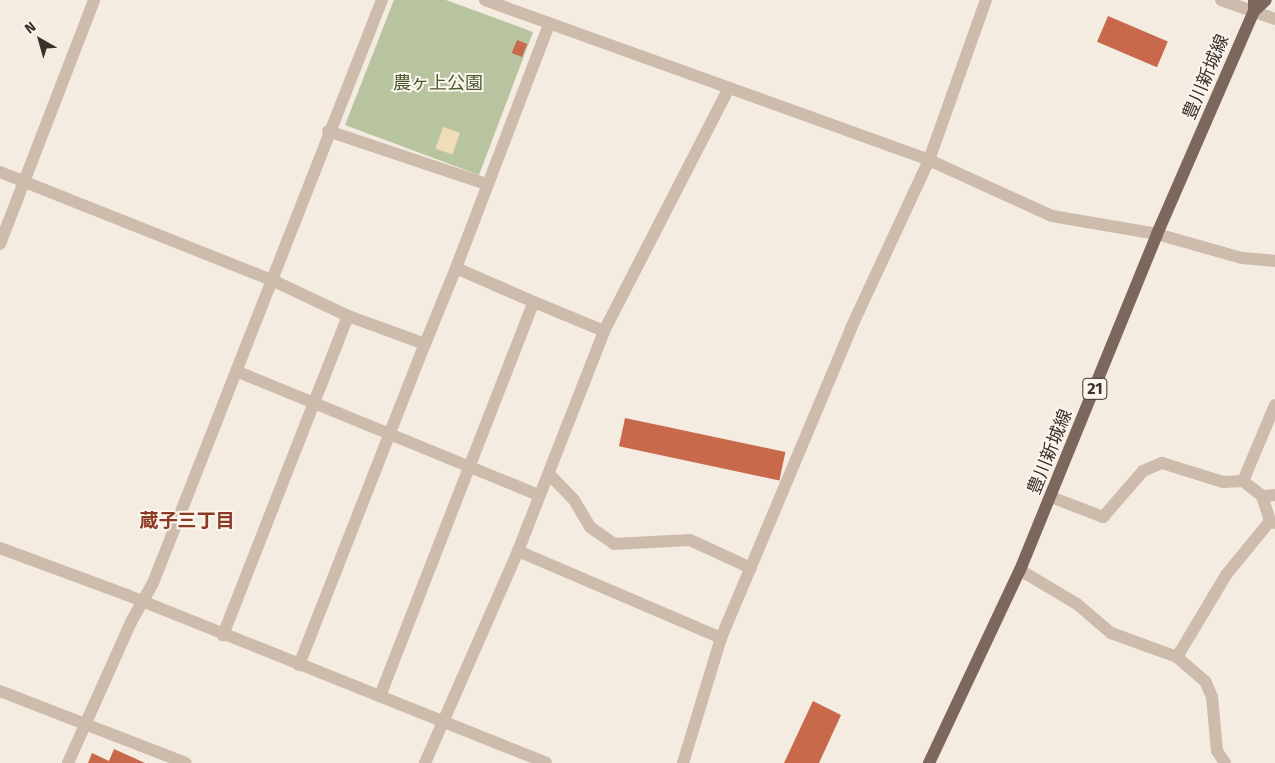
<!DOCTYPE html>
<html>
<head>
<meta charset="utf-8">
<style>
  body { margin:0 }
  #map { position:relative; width:1275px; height:763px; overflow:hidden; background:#f4ebe1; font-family:"Fira Sans","Noto Sans JP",sans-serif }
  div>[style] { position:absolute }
  .green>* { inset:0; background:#b8c4a0 }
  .sand>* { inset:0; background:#efdcb8; transform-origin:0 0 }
  .building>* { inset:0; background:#c8694b; transform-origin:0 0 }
  .minor>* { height:12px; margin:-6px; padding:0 6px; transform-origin:6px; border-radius:6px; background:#cdbbac }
  .major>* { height:12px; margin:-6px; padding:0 6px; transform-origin:6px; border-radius:6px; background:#7d675c }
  span { translate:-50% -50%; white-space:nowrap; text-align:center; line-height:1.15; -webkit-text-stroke:4px #fbf5ee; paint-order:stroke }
  .shield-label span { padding:1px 4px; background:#fbf5ee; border:1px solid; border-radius:4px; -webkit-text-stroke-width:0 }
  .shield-label { font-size:16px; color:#3b302b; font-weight:700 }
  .street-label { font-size:18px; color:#3b302b }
  .park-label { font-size:18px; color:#4a5a2e }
  .neighbourhood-label { font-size:19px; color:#8c3b22; font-weight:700 }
  .north { position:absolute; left:15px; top:15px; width:50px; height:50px; -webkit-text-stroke:4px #fbf5ee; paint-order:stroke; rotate:322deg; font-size:14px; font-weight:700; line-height:20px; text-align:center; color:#3b302b }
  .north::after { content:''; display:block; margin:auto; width:18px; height:22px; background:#3b302b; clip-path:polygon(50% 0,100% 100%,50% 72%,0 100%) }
</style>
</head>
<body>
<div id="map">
  <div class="green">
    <i style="clip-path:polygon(394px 0,446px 0,533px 32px,479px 175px,345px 125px)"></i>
  </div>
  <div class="sand">
    <i style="left:443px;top:127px;width:18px;height:23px;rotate:19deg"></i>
  </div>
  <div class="building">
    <i style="left:1108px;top:16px;width:65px;height:28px;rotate:23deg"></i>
    <i style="left:517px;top:40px;width:11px;height:14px;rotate:22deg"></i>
    <i style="left:625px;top:418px;width:164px;height:29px;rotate:12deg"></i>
    <i style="clip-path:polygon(813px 701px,841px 715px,819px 763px,784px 763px)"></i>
    <i style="clip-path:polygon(114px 749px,145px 763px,88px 763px,92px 753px,109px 761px)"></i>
  </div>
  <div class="minor">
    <i style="left:485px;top:0;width:472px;rotate:19.8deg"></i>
    <i style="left:929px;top:160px;width:135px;rotate:24.5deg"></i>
    <i style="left:1052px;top:216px;width:107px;rotate:9.7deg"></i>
    <i style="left:1157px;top:234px;width:88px;rotate:15.8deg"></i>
    <i style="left:1242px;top:258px;width:33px;rotate:5deg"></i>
    <i style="left:1221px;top:0;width:57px;rotate:19.4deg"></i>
    <i style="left:328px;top:131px;width:167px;rotate:18.5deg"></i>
    <i style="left:0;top:172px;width:295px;rotate:21.7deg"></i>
    <i style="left:274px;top:281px;width:82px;rotate:25.3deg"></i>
    <i style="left:348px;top:316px;width:343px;rotate:111.4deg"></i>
    <i style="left:0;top:244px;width:261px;rotate:-68.9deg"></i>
    <i style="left:456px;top:268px;width:261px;rotate:-69.1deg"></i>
    <i style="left:425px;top:344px;width:82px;rotate:-67.8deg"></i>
    <i style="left:456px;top:268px;width:85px;rotate:23.6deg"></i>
    <i style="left:236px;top:371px;width:327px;rotate:22.3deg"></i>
    <i style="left:1275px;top:405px;width:82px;rotate:112.8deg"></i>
    <i style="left:1243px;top:481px;width:24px;rotate:38deg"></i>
    <i style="left:1262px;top:496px;width:26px;rotate:72deg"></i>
    <i style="left:1270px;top:521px;width:5px;rotate:22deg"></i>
    <i style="left:549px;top:474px;width:36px;rotate:46deg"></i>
    <i style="left:574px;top:500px;width:31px;rotate:59deg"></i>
    <i style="left:590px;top:527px;width:29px;rotate:35deg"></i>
    <i style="left:614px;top:544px;width:76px;rotate:-3deg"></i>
    <i style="left:690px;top:540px;width:67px;rotate:24.7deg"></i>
    <i style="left:1262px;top:496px;width:13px;rotate:-4deg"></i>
    <i style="left:1051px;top:497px;width:56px;rotate:21deg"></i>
    <i style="left:1103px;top:517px;width:61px;rotate:-49deg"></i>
    <i style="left:1143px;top:471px;width:21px;rotate:-23deg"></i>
    <i style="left:1162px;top:463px;width:64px;rotate:17.3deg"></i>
    <i style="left:1223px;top:482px;width:20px;rotate:-3deg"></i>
    <i style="left:0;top:548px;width:135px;rotate:20.3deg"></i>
    <i style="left:127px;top:595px;width:451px;rotate:21.8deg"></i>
    <i style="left:518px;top:551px;width:221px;rotate:23.2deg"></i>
    <i style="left:1020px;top:570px;width:66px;rotate:30.8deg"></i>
    <i style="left:1077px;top:604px;width:45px;rotate:40.5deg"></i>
    <i style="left:1111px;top:633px;width:70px;rotate:20deg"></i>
    <i style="left:1177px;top:657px;width:37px;rotate:41deg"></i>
    <i style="left:1205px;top:681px;width:17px;rotate:66deg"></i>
    <i style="left:1212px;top:697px;width:54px;rotate:84.7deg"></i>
    <i style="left:1217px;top:751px;width:14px;rotate:56deg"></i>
    <i style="left:1177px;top:657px;width:96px;rotate:-59.1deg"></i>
    <i style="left:1226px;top:575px;width:70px;rotate:-50.8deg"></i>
    <i style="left:299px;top:665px;width:345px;rotate:-68.6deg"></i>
    <i style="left:425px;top:344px;width:82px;rotate:-160deg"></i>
    <i style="left:0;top:691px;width:199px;rotate:21.2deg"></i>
    <i style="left:380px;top:696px;width:423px;rotate:-68.7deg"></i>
    <i style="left:534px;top:302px;width:76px;rotate:22.5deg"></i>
    <i style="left:68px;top:763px;width:154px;rotate:-65.9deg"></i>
    <i style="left:131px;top:622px;width:45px;rotate:-60.6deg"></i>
    <i style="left:153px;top:583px;width:626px;rotate:-68.56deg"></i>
    <i style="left:425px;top:763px;width:232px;rotate:-66.3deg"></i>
    <i style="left:518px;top:551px;width:236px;rotate:-68.6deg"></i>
    <i style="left:604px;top:331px;width:273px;rotate:-62.8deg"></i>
    <i style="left:683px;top:763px;width:131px;rotate:-73.1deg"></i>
    <i style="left:721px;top:638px;width:336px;rotate:-67.2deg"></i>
    <i style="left:851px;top:328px;width:185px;rotate:-65.1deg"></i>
    <i style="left:929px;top:160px;width:170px;rotate:-70.4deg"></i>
  </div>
  <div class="major">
    <i style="left:1254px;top:11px;width:16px;rotate:-43deg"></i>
    <i style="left:929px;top:763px;width:213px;rotate:-64.8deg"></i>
    <i style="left:1020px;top:570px;width:363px;rotate:-67.8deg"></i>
    <i style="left:1157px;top:234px;width:243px;rotate:-66.5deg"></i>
    <i style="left:1254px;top:11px;width:11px;rotate:-90deg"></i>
  </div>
  <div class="shield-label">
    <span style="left:1095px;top:389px">21</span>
  </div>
  <div class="street-label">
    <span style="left:1206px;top:77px;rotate:-67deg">豊川新城線</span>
    <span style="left:1050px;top:452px;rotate:-68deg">豊川新城線</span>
  </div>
  <div class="park-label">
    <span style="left:438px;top:83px">農ヶ上公園</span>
  </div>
  <div class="neighbourhood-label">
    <span style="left:187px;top:521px">蔵子三丁目</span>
  </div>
  <div class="north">N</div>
</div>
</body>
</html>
